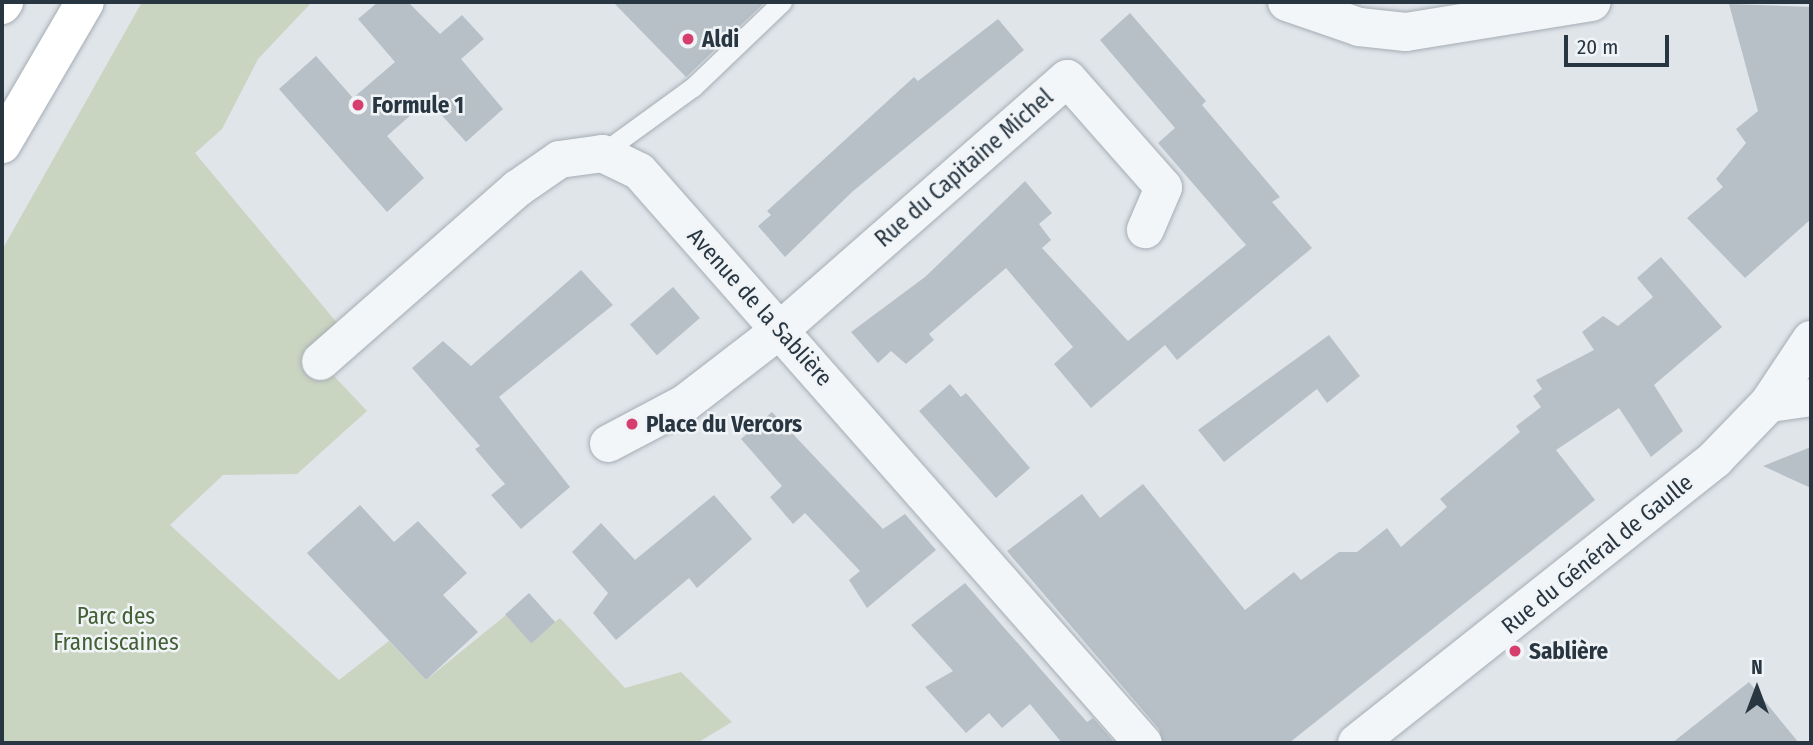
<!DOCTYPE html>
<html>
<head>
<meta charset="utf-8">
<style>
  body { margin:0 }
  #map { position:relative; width:1813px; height:745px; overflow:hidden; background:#e0e5ea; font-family:"Fira Sans Condensed",sans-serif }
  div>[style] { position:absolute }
  .green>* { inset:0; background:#c9d4c1 }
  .building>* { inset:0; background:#b7c0c7; transform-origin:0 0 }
  .roads { filter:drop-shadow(0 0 2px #a5adb4) drop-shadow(0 0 2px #a5adb4) }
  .service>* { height:19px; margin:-9.5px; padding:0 9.5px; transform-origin:9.5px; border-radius:9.5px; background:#f3f6f8 }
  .minor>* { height:37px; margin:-18.5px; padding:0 18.5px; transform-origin:18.5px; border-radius:18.5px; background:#f3f6f8 }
  .tertiary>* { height:38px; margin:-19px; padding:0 19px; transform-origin:19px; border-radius:19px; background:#f3f6f8 }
  .trunk>* { height:38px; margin:-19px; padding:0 19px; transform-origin:19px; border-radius:19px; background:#fff }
  .dots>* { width:19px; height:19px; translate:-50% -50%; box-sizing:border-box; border:4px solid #f0f4f7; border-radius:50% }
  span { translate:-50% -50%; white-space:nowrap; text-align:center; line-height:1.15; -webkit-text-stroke:5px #f0f4f7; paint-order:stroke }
  .poi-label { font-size:23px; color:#283642; font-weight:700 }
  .left { translate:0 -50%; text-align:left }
  .street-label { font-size:23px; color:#283642 }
  .park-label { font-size:23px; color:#435f34 }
  .frame { position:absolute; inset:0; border:4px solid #283642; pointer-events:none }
  .north { position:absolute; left:1722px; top:654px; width:70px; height:70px; -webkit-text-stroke:5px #f0f4f7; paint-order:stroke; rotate:0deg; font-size:19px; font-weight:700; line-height:28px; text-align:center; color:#283642 }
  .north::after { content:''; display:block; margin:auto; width:24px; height:32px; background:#283642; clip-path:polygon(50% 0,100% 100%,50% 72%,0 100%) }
  .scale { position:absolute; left:1564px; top:35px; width:105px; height:32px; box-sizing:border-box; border:4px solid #283642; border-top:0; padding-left:9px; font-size:21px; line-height:24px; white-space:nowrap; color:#283642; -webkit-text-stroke:5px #f0f4f7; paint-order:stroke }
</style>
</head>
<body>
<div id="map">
  <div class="green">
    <i style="clip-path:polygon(142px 2px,312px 2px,258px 59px,222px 129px,195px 153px,338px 324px,320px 361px,367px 411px,297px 474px,223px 475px,170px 525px,339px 680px,389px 641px,426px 680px,506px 615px,530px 641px,560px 618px,625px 688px,681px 672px,732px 722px,697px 743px,2px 743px,2px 250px)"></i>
  </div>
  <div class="building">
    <i style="clip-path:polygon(378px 2px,408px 2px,440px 34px,462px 15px,484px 39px,461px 59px,503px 109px,466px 142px,428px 100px,387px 136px,424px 178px,387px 212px,279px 89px,316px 56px,353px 98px,395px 62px,358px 19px)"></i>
    <i style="clip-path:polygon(613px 2px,765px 2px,686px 77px)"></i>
    <i style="clip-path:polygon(1729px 4px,1811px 7px,1811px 219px,1745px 278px,1687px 218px,1723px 187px,1716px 179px,1746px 143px,1736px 129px,1758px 111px)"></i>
    <i style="clip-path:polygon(1130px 13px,1206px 101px,1202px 105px,1280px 197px,1272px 202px,1312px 248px,1177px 360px,1165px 345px,1091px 408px,1054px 364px,1073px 347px,1006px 268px,929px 334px,934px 340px,906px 364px,891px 351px,878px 363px,851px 332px,925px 277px,1025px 181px,1052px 213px,1039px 224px,1051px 240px,1042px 248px,1128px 341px,1246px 245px,1158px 143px,1175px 128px,1100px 40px)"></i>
    <i style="clip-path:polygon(998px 19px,1024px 50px,852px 192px,785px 257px,758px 226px,771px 215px,767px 211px,914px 77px,918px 81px)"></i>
    <i style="clip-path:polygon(1661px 257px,1722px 327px,1654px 385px,1683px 431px,1651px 457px,1619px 408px,1556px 450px,1595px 500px,1289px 743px,1163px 743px,1159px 729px,1007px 551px,1082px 494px,1100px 518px,1143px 484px,1245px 610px,1294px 572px,1301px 580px,1339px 552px,1357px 552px,1387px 528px,1401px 547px,1447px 507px,1440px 499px,1520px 432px,1516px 426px,1541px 407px,1533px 396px,1542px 389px,1536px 380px,1594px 350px,1582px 332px,1603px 316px,1618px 326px,1653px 297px,1637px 278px)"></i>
    <i style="clip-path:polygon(581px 270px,613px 305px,499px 397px,570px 487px,521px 529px,491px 495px,505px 484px,475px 449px,480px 446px,412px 368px,443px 341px,471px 366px)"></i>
    <i style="left:673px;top:287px;width:41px;height:57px;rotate:49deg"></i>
    <i style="clip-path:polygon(1329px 335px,1360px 376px,1327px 403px,1317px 389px,1224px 462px,1198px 430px)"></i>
    <i style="clip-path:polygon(950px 384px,961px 397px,966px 393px,1030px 468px,996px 498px,919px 411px)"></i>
    <i style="clip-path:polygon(772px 412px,883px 529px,905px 514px,936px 550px,867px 608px,849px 580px,860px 571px,805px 513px,793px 524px,770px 497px,782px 486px,741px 439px)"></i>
    <i style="clip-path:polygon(1811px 447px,1811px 488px,1763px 466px)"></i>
    <i style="clip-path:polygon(714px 495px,752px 539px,697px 588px,689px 578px,616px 640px,593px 613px,608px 593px,572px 552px,601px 523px,635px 560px)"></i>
    <i style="clip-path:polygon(360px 505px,394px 542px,418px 521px,467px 573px,443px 595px,478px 632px,426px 680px,307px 553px)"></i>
    <i style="clip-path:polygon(965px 583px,1087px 722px,1093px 718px,1115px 743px,1062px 743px,1030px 704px,1002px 728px,989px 713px,966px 733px,925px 687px,953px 671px,911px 625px)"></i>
    <i style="left:529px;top:593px;width:39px;height:32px;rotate:48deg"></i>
    <i style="clip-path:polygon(1749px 682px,1799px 743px,1672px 743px)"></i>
  </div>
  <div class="roads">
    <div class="service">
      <i style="left:602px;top:153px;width:112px;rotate:-36deg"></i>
      <i style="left:693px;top:87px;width:123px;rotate:-43.7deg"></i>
    </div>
    <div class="minor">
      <i style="left:320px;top:361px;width:262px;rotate:-41.3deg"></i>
      <i style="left:517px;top:188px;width:51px;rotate:-34.6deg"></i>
      <i style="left:559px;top:159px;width:43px;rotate:-7.9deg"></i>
      <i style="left:602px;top:153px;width:41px;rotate:25.9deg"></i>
      <i style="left:639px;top:171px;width:762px;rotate:48.62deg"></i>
      <i style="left:1769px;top:403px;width:42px;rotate:-8.1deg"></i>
      <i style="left:608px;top:443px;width:86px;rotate:-27.8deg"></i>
      <i style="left:684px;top:403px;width:121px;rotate:-37.6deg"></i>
      <i style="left:780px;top:329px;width:381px;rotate:-41.2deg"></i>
      <i style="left:1067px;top:78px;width:145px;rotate:48.6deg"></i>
      <i style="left:1163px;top:187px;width:46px;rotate:113.2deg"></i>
    </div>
    <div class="tertiary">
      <i style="left:1287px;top:2px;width:76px;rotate:19.1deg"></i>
      <i style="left:1359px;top:27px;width:47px;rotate:6.1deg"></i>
      <i style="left:1406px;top:32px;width:188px;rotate:-9.2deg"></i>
      <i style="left:1357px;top:743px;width:457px;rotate:-38.4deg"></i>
      <i style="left:1715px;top:459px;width:78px;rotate:-46deg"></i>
      <i style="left:1769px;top:403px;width:76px;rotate:-56.3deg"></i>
    </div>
    <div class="trunk">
      <i style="left:2px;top:5px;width:4px;rotate:-56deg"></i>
      <i style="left:2px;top:144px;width:164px;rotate:-59.7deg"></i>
    </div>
  </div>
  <div class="dots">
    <i style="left:688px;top:39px;background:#d63e6d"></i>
    <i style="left:358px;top:105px;background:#d63e6d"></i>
    <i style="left:632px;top:424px;background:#d63e6d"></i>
    <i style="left:1515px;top:651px;background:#d63e6d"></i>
  </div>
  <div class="poi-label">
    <span class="left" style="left:702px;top:39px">Aldi</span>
    <span class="left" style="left:372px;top:105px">Formule 1</span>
    <span class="left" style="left:646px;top:424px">Place du Vercors</span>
    <span class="left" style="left:1529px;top:651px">Sablière</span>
  </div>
  <div class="street-label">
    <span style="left:964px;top:168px;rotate:-41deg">Rue du Capitaine Michel</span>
    <span style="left:760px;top:307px;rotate:48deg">Avenue de la Sablière</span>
    <span style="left:1597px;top:554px;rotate:-39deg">Rue du Général de Gaulle</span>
  </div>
  <div class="park-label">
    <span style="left:116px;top:629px">Parc des<br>Franciscaines</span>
  </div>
  <div class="frame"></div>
  <div class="north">N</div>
  <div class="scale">20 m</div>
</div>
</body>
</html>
